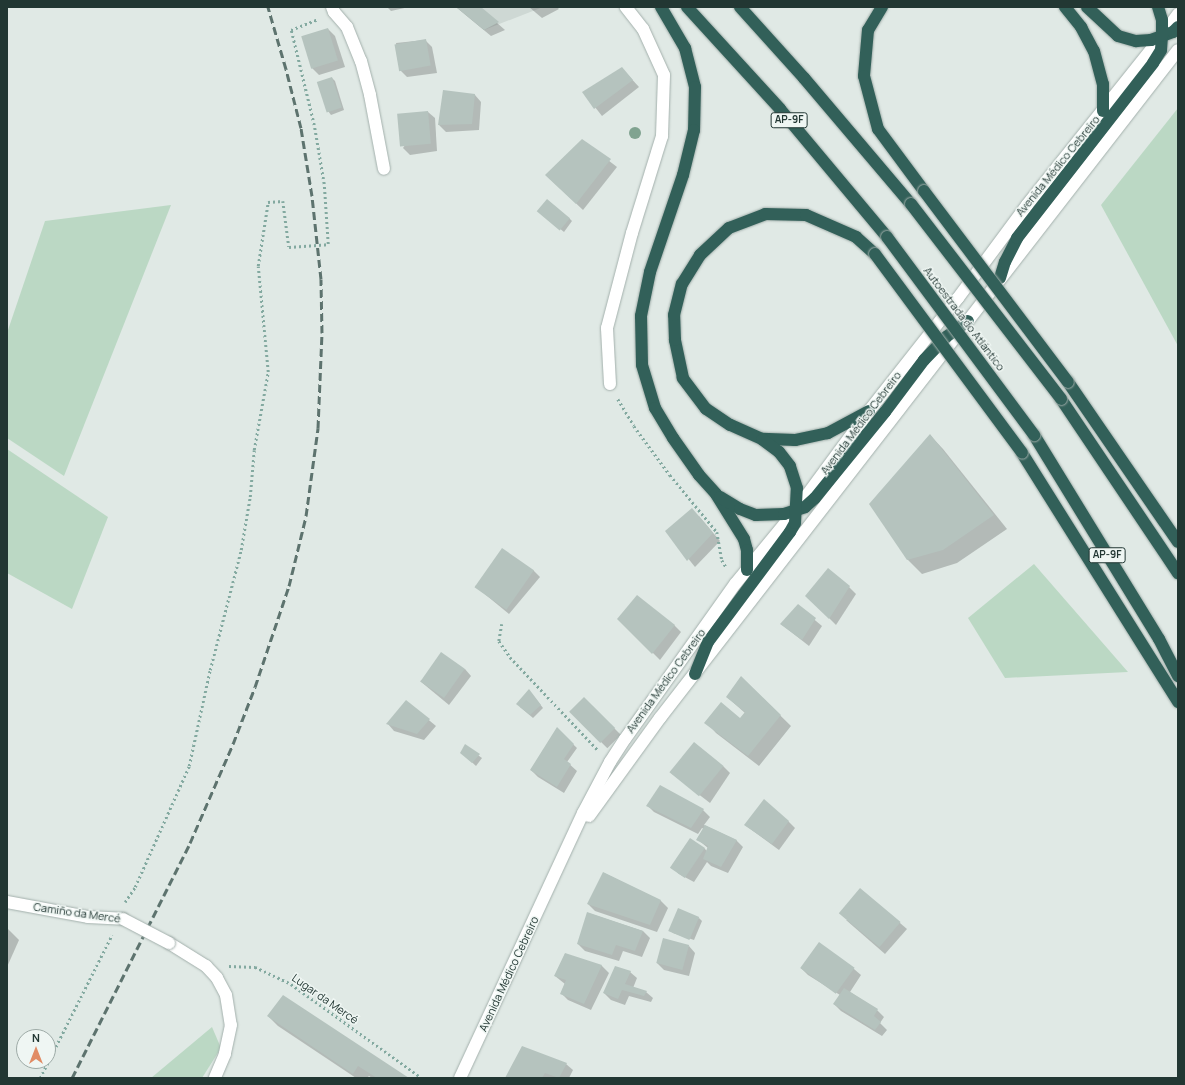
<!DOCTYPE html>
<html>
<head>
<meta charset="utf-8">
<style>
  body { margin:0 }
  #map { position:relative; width:1185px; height:1085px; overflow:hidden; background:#e0e9e5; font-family:Manrope,sans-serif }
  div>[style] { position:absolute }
  .built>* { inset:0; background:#ced8d4 }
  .green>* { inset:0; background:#bbd8c4 }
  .shadow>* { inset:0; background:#0003; transform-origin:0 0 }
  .building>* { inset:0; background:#b5c3be; transform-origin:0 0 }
  .path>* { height:2.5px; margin-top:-1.25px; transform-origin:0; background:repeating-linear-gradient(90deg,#83a9a0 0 2px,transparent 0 5px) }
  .roads { filter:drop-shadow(0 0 1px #a3b0ac) drop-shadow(0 0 1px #a3b0ac) }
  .service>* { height:12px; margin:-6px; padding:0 6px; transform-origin:6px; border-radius:6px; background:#fff }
  .minor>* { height:12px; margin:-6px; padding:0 6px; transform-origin:6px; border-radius:6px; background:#fff }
  .tertiary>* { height:12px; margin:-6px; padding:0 6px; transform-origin:6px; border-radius:6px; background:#fff }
  .secondary>* { height:12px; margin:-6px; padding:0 6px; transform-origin:6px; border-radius:6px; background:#fff }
  .motorway>* { height:12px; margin:-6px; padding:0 6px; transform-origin:6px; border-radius:6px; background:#326059 }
  .rail>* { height:3px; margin-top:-1.5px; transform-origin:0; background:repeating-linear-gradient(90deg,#5d736e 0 8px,transparent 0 12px) }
  .bridges { filter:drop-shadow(0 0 1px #a3b0ac) drop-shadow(0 0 1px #a3b0ac) }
  .minor-bridge>* { height:12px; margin:-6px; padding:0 6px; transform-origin:6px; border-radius:6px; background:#fff }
  .motorway-bridge>* { height:12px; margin:-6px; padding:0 6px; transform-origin:6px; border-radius:6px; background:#326059 }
  .trees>* { width:12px; height:12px; margin:-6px; border-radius:50%; background:#80a390 }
  span { translate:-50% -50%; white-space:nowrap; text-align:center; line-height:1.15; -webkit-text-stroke:3px #eff6f3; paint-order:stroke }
  .shield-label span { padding:1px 3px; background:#eff6f3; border:1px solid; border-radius:3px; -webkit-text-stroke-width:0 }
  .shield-label { font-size:10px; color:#223733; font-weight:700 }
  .street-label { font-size:11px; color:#223733 }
  .frame { position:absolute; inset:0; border:8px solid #223733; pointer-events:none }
  .north { position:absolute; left:16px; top:1029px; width:40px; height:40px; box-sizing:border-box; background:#eff6f3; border:1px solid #9daaa6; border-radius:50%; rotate:0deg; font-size:11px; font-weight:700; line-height:16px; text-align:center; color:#223733 }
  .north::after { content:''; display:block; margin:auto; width:14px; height:18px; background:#e18c65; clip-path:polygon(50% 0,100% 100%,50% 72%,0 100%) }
</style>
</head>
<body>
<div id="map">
  <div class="built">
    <i style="clip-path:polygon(456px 7px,543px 7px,484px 30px)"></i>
  </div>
  <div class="green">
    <i style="clip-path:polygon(1178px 108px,1178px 346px,1101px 205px)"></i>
    <i style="clip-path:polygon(171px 205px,64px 476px,7px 438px,7px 333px,45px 221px)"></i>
    <i style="clip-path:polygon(7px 449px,108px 517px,72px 609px,7px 573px)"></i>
    <i style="clip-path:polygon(1034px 564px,1128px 672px,1005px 678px,968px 618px)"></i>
    <i style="clip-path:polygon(212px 1027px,221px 1048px,202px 1078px,151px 1078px)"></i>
  </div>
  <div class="shadow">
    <i style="clip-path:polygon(371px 7px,409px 7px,391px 11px,387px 7px)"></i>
    <i style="clip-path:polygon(456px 7px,479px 7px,505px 30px,491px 36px)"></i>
    <i style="clip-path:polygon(529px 7px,557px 7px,559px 9px,542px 18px)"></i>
    <i style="clip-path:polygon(328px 29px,335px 36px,345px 67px,319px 75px,312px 68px)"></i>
    <i style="clip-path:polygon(425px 40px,432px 47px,437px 73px,407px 77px,400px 70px,396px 43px)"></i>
    <i style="clip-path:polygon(628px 75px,639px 87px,602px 116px,584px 93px)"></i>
    <i style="clip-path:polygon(332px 78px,335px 81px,344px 110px,331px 115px,328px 111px)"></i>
    <i style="clip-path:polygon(444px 91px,475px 95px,481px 102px,479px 130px,446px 132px,439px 125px)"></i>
    <i style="clip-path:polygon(428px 112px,435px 118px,437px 151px,410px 155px,403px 148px)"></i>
    <i style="clip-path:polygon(582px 140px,617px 167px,583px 210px,546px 175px)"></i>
    <i style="clip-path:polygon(542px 214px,569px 218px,572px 221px,564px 232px)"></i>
    <i style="clip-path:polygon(930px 435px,943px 449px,1007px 529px,957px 563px,922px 574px,908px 560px,870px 504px)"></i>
    <i style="clip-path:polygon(699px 516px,720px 541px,695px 567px,666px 531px)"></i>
    <i style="clip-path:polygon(533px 570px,540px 577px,509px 614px,475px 586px)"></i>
    <i style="clip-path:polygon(849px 587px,856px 594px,836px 625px,807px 596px)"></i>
    <i style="clip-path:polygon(798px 606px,822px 626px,809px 646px,781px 624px)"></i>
    <i style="clip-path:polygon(619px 619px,674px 625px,681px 632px,660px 660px)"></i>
    <i style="clip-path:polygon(465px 669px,471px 676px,449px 705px,420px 681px)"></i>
    <i style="clip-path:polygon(741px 677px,791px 726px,759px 766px,716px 733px,706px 722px,740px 719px,745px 713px,727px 697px)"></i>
    <i style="clip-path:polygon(532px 694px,543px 708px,533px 718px,520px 707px)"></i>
    <i style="left:584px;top:698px;width:52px;height:19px;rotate:45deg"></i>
    <i style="clip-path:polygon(406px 701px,436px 726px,424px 740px,394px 731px,388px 724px)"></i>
    <i style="clip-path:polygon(557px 729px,577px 748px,567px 762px,577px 771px,564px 793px,538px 777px,531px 770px)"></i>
    <i style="clip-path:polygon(465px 746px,482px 758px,476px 766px,465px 756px)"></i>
    <i style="clip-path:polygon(723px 766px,730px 773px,710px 803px,671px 773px)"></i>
    <i style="clip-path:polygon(648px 806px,703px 810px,710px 817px,704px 825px,736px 840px,743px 847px,728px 873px,711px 866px,707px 862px,694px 882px,679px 874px,672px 867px,704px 848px,707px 851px,708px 848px,697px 839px,704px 829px,702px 828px,698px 834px,654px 812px)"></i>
    <i style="clip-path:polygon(788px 821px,795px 828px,779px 850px,745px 825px)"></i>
    <i style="clip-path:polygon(604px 873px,661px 901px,668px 908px,657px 932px,595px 911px,588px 904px)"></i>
    <i style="clip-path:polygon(588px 913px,643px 931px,650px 938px,642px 957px,623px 951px,619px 961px,585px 951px,578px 944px)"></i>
    <i style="clip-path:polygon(699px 918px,702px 921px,694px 940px,673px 933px,670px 930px)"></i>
    <i style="clip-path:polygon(846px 920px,900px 923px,907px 929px,885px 954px)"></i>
    <i style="clip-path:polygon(7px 928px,19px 940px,7px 967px)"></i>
    <i style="clip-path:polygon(689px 946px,695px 953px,689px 976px,664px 970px,657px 963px)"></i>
    <i style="clip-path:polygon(565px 954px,602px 966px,609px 973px,591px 1010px,568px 1000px,561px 993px,565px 984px,555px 976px)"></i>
    <i style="clip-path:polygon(801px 968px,854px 969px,861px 975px,850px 992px,877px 1010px,884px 1017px,880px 1023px,887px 1030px,882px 1036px,841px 1011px,834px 1004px,840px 995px,808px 975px)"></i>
    <i style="clip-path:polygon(630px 972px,637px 978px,633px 988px,646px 992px,653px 998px,651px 1002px,629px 996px,625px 1005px,611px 1000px,604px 993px)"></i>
    <i style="clip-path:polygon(268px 1016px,407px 1078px,372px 1078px,369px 1076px,367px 1078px,356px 1078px,278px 1026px)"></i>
    <i style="clip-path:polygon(566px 1064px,573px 1070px,569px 1078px,507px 1078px)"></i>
  </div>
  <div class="building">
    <i style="clip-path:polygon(456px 7px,481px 7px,499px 22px,484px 30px)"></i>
    <i style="left:328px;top:28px;width:34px;height:28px;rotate:73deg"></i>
    <i style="left:426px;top:39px;width:27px;height:32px;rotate:80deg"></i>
    <i style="clip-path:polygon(622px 67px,633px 80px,594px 109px,582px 92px)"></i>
    <i style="left:332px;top:77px;width:32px;height:16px;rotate:72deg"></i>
    <i style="clip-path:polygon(443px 90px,475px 94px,472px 124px,438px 125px)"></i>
    <i style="left:428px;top:111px;width:33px;height:31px;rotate:85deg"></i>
    <i style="clip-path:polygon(582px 139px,611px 159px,576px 204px,545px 175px)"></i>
    <i style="left:547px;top:199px;width:30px;height:16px;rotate:40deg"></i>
    <i style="clip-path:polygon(930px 434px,994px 515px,943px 550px,907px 560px,869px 504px)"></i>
    <i style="clip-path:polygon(692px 508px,713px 533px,687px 561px,665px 531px)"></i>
    <i style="left:502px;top:548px;width:39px;height:48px;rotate:35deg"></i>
    <i style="clip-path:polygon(828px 568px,850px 586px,829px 619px,805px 596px)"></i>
    <i style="clip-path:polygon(637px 595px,675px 625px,652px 654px,617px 619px)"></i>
    <i style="clip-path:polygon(798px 604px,816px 618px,802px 640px,780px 624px)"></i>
    <i style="left:441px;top:652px;width:29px;height:36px;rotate:35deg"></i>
    <i style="clip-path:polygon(741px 676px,781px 715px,748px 756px,704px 723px,721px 702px,740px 718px,745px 712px,726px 697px)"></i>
    <i style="clip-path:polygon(529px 689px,541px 705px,530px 715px,516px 704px)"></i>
    <i style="left:584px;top:697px;width:44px;height:21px;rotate:45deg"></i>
    <i style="clip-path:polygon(406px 700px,430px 719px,417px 734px,386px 724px)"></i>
    <i style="clip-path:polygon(557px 727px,574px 744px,564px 759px,571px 764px,557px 787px,530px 770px)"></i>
    <i style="left:694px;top:742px;width:38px;height:39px;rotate:39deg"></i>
    <i style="clip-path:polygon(465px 744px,480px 754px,472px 763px,460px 753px)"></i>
    <i style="clip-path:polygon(660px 785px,704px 809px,691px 828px,646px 806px)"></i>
    <i style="clip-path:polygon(764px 799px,789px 821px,772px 844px,744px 825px)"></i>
    <i style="clip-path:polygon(705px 825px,737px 840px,721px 867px,703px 859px,708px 846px,696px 840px)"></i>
    <i style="left:690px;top:838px;width:18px;height:36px;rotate:34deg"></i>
    <i style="clip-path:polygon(603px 872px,661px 900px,650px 925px,587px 904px)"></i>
    <i style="left:860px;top:888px;width:53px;height:33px;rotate:40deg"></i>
    <i style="left:678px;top:908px;width:23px;height:25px;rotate:23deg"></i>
    <i style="clip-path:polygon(587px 912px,643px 931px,635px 951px,616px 945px,612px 955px,577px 944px)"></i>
    <i style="left:663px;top:938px;width:27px;height:26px;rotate:15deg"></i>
    <i style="left:819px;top:942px;width:44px;height:32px;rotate:36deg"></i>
    <i style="clip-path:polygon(565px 953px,602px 965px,584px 1004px,560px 994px,566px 980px,554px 976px)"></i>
    <i style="clip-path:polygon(615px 966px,631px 971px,625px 984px,647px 991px,644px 996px,622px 990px,618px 999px,603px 993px)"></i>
    <i style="clip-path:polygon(844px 988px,878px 1009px,874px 1016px,881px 1022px,875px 1030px,833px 1004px)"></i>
    <i style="clip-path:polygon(283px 995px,409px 1078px,377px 1078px,358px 1066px,353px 1074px,267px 1016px)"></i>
    <i style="clip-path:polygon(522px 1046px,567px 1063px,559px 1078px,545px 1073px,542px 1078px,505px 1078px)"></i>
  </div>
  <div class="path">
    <i style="left:618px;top:399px;width:31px;rotate:59deg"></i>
    <i style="left:634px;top:426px;width:61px;rotate:53.7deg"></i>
    <i style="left:670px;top:475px;width:74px;rotate:50.5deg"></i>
    <i style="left:717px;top:532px;width:28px;rotate:80deg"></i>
    <i style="left:722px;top:560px;width:8px;rotate:60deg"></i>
    <i style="left:502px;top:624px;width:17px;rotate:100deg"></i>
    <i style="left:499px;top:641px;width:19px;rotate:55deg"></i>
    <i style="left:510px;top:657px;width:128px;rotate:46.6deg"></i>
    <i style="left:125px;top:902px;width:18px;rotate:-56deg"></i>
    <i style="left:135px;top:887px;width:133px;rotate:-65.9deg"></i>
    <i style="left:189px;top:766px;width:98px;rotate:-77.7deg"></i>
    <i style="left:210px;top:670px;width:124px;rotate:-75.5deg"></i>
    <i style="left:241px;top:550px;width:54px;rotate:-80.4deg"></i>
    <i style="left:250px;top:497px;width:47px;rotate:-85.1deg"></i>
    <i style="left:254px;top:450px;width:79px;rotate:-79.8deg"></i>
    <i style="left:268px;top:372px;width:106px;rotate:-95.4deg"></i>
    <i style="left:258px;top:266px;width:65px;rotate:-81.1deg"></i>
    <i style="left:268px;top:202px;width:15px;rotate:-4deg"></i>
    <i style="left:283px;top:201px;width:46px;rotate:82.6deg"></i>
    <i style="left:289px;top:247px;width:39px;rotate:-4deg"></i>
    <i style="left:328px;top:244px;width:60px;rotate:-93.8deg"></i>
    <i style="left:324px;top:184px;width:60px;rotate:-99.6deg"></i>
    <i style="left:314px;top:125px;width:98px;rotate:-103.6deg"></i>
    <i style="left:291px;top:30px;width:29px;rotate:-22deg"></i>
    <i style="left:229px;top:966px;width:26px;rotate:2deg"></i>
    <i style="left:255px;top:967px;width:40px;rotate:25deg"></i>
    <i style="left:291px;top:984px;width:161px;rotate:35.7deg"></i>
    <i style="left:40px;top:1078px;width:160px;rotate:-63.3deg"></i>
  </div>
  <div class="roads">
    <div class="service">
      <i style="left:610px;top:384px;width:56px;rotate:-93.1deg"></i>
      <i style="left:607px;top:328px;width:98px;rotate:-75.3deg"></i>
      <i style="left:632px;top:233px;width:102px;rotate:-72.8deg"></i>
      <i style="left:662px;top:136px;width:61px;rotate:-88.1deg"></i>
      <i style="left:664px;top:75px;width:51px;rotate:-114.5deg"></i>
      <i style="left:643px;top:29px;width:28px;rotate:-128deg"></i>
    </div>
    <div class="minor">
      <i style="left:334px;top:12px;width:20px;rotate:49deg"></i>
      <i style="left:347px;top:27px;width:37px;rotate:68deg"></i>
      <i style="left:361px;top:61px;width:35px;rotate:75deg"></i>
      <i style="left:370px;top:95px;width:75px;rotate:79.3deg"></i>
      <i style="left:7px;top:902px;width:82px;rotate:10.5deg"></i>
      <i style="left:88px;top:917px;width:35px;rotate:3deg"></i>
      <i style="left:169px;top:943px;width:44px;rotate:31.9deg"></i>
      <i style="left:206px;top:966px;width:16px;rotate:47deg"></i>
      <i style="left:217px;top:978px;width:19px;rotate:62deg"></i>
      <i style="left:226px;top:995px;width:30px;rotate:81deg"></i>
      <i style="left:231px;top:1025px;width:30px;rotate:102deg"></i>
      <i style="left:225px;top:1054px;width:26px;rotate:113deg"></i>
    </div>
    <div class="tertiary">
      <i style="left:332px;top:7px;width:5px;rotate:68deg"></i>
    </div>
    <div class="secondary">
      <i style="left:589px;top:816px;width:121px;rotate:-54.1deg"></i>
      <i style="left:660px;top:718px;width:845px;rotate:-52.21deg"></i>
      <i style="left:460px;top:1078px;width:292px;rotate:-65.1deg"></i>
      <i style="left:583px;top:813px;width:58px;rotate:-62.1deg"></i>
      <i style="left:610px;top:762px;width:27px;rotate:-57deg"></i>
      <i style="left:625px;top:739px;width:191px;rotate:-54.6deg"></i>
      <i style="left:736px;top:583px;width:94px;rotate:-50.6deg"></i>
      <i style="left:796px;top:510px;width:123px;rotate:-53.6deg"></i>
      <i style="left:869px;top:411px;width:144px;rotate:-51.8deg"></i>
      <i style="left:958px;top:298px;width:116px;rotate:-53.4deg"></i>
      <i style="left:1027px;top:205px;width:216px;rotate:-51.4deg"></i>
      <i style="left:1162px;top:36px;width:27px;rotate:-54deg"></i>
    </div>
    <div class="motorway">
      <i style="left:661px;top:7px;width:48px;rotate:59.7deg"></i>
      <i style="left:685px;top:48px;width:40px;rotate:75.6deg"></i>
      <i style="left:695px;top:87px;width:43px;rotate:91.3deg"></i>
      <i style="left:694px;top:130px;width:46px;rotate:103.7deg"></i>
      <i style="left:683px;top:175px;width:102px;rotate:108.8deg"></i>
      <i style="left:650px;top:272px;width:45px;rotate:101.6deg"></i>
      <i style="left:641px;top:316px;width:49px;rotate:88.8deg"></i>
      <i style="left:642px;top:365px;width:45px;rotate:73.2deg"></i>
      <i style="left:655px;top:408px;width:35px;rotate:59deg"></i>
      <i style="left:673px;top:438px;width:45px;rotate:54.9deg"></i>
      <i style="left:699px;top:475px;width:25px;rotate:48deg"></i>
      <i style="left:716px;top:494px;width:53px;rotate:58.1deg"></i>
      <i style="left:744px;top:539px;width:11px;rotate:75deg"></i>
      <i style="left:747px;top:550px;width:20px;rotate:90deg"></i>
      <i style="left:687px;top:7px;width:138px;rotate:47.6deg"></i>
      <i style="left:780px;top:109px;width:167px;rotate:50.1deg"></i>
      <i style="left:740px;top:7px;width:96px;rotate:48deg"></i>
      <i style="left:804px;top:78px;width:165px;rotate:49.7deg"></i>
      <i style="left:882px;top:7px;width:27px;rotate:121deg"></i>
      <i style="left:868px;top:30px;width:46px;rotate:95deg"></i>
      <i style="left:864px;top:76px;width:55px;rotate:75.2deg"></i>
      <i style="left:878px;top:129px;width:77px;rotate:53.4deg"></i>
      <i style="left:1065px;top:7px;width:26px;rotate:51deg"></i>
      <i style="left:1081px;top:27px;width:27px;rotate:62deg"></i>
      <i style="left:1094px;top:51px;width:34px;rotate:75deg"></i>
      <i style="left:1103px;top:84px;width:27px;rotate:90deg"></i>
      <i style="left:1087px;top:7px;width:42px;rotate:43.1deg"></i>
      <i style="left:1118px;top:36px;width:19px;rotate:16deg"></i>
      <i style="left:1136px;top:41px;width:15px;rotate:-4deg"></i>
      <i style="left:1151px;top:40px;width:23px;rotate:-20deg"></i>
      <i style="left:1173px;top:32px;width:7px;rotate:-45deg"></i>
      <i style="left:1000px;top:278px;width:17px;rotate:-73deg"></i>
      <i style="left:1005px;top:262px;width:27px;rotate:-63deg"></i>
      <i style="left:1017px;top:238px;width:222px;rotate:-52.1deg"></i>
      <i style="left:1153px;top:63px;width:15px;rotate:-58deg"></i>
      <i style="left:1161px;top:50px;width:14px;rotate:-86deg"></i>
      <i style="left:1162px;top:36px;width:16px;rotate:-90deg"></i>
      <i style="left:1162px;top:20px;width:14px;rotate:-107deg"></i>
      <i style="left:1068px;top:382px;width:194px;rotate:55.5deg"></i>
      <i style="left:1061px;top:399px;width:210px;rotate:56.1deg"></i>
      <i style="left:869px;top:411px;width:47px;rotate:151.8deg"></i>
      <i style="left:828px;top:433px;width:34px;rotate:168deg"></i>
      <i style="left:795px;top:440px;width:33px;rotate:-178deg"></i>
      <i style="left:762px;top:439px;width:35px;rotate:-156deg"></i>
      <i style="left:730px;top:425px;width:29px;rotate:-146deg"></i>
      <i style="left:706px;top:409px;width:39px;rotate:-127deg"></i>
      <i style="left:683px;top:378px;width:39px;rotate:-102deg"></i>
      <i style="left:675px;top:340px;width:25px;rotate:-92deg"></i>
      <i style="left:674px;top:315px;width:32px;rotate:-76deg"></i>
      <i style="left:682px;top:284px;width:34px;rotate:-58deg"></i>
      <i style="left:700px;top:255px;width:40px;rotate:-43deg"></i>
      <i style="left:729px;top:228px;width:39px;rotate:-21deg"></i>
      <i style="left:765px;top:214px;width:41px;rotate:1.4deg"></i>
      <i style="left:806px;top:215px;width:55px;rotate:23.7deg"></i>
      <i style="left:856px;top:237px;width:25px;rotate:42deg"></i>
      <i style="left:1034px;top:435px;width:239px;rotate:58.5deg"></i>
      <i style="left:1159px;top:639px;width:42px;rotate:62.8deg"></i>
      <i style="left:1022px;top:453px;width:294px;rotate:57.9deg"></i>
      <i style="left:720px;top:497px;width:23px;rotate:31deg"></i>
      <i style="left:740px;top:509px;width:17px;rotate:21deg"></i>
      <i style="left:756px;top:515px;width:28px;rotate:-2deg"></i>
      <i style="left:784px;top:514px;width:22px;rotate:-18deg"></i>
      <i style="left:805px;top:507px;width:13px;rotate:-42deg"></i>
      <i style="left:815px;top:498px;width:111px;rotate:-50.9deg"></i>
      <i style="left:885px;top:412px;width:65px;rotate:-53.1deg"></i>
      <i style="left:924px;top:360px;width:32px;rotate:-46deg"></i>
      <i style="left:946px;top:337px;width:27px;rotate:-36deg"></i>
      <i style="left:695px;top:674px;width:35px;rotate:-68deg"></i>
      <i style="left:708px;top:642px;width:137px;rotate:-53.3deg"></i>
      <i style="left:790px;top:532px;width:10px;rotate:-61deg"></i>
      <i style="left:795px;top:523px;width:35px;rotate:-87deg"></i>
      <i style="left:797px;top:488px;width:23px;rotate:-108deg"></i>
      <i style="left:790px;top:466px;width:18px;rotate:-128deg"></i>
      <i style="left:779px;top:452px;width:21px;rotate:-143deg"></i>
    </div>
  </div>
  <div class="rail">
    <i style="left:72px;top:1078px;width:263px;rotate:-63.3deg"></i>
    <i style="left:190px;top:843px;width:108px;rotate:-66.5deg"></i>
    <i style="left:233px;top:744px;width:61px;rotate:-68.9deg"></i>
    <i style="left:255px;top:687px;width:107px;rotate:-71.4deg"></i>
    <i style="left:289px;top:586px;width:72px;rotate:-76.3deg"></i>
    <i style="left:306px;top:516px;width:89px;rotate:-82.2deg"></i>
    <i style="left:318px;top:428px;width:95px;rotate:-87.6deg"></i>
    <i style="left:322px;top:333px;width:54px;rotate:-91.1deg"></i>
    <i style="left:321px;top:279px;width:83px;rotate:-96.2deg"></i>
    <i style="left:312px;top:196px;width:69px;rotate:-99.2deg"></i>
    <i style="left:301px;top:128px;width:61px;rotate:-104.3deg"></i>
    <i style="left:286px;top:69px;width:65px;rotate:-106.2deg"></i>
  </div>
  <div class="bridges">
    <div class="minor-bridge">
      <i style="left:123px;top:919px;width:52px;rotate:27.6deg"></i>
    </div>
    <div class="motorway-bridge">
      <i style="left:924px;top:191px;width:239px;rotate:53deg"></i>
      <i style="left:911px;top:204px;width:246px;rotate:52.4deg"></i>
      <i style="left:887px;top:237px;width:247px;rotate:53.4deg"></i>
      <i style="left:875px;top:254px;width:247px;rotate:53.5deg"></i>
    </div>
  </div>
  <div class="trees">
    <i style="left:635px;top:133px"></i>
  </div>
  <div class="shield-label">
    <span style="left:789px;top:120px">AP-9F</span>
    <span style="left:1107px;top:555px">AP-9F</span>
  </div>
  <div class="street-label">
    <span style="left:1058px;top:166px;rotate:-51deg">Avenida Médico Cebreiro</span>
    <span style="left:964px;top:319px;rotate:53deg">Autoestrada do Atlántico</span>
    <span style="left:861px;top:423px;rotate:-53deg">Avenida Médico Cebreiro</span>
    <span style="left:666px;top:681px;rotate:-54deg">Avenida Médico Cebreiro</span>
    <span style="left:77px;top:913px;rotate:8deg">Camiño da Mercé</span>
    <span style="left:509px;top:974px;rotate:-65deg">Avenida Médico Cebreiro</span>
    <span style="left:325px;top:999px;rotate:35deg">Lugar da Mercé</span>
  </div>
  <div class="frame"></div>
  <div class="north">N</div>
</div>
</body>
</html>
